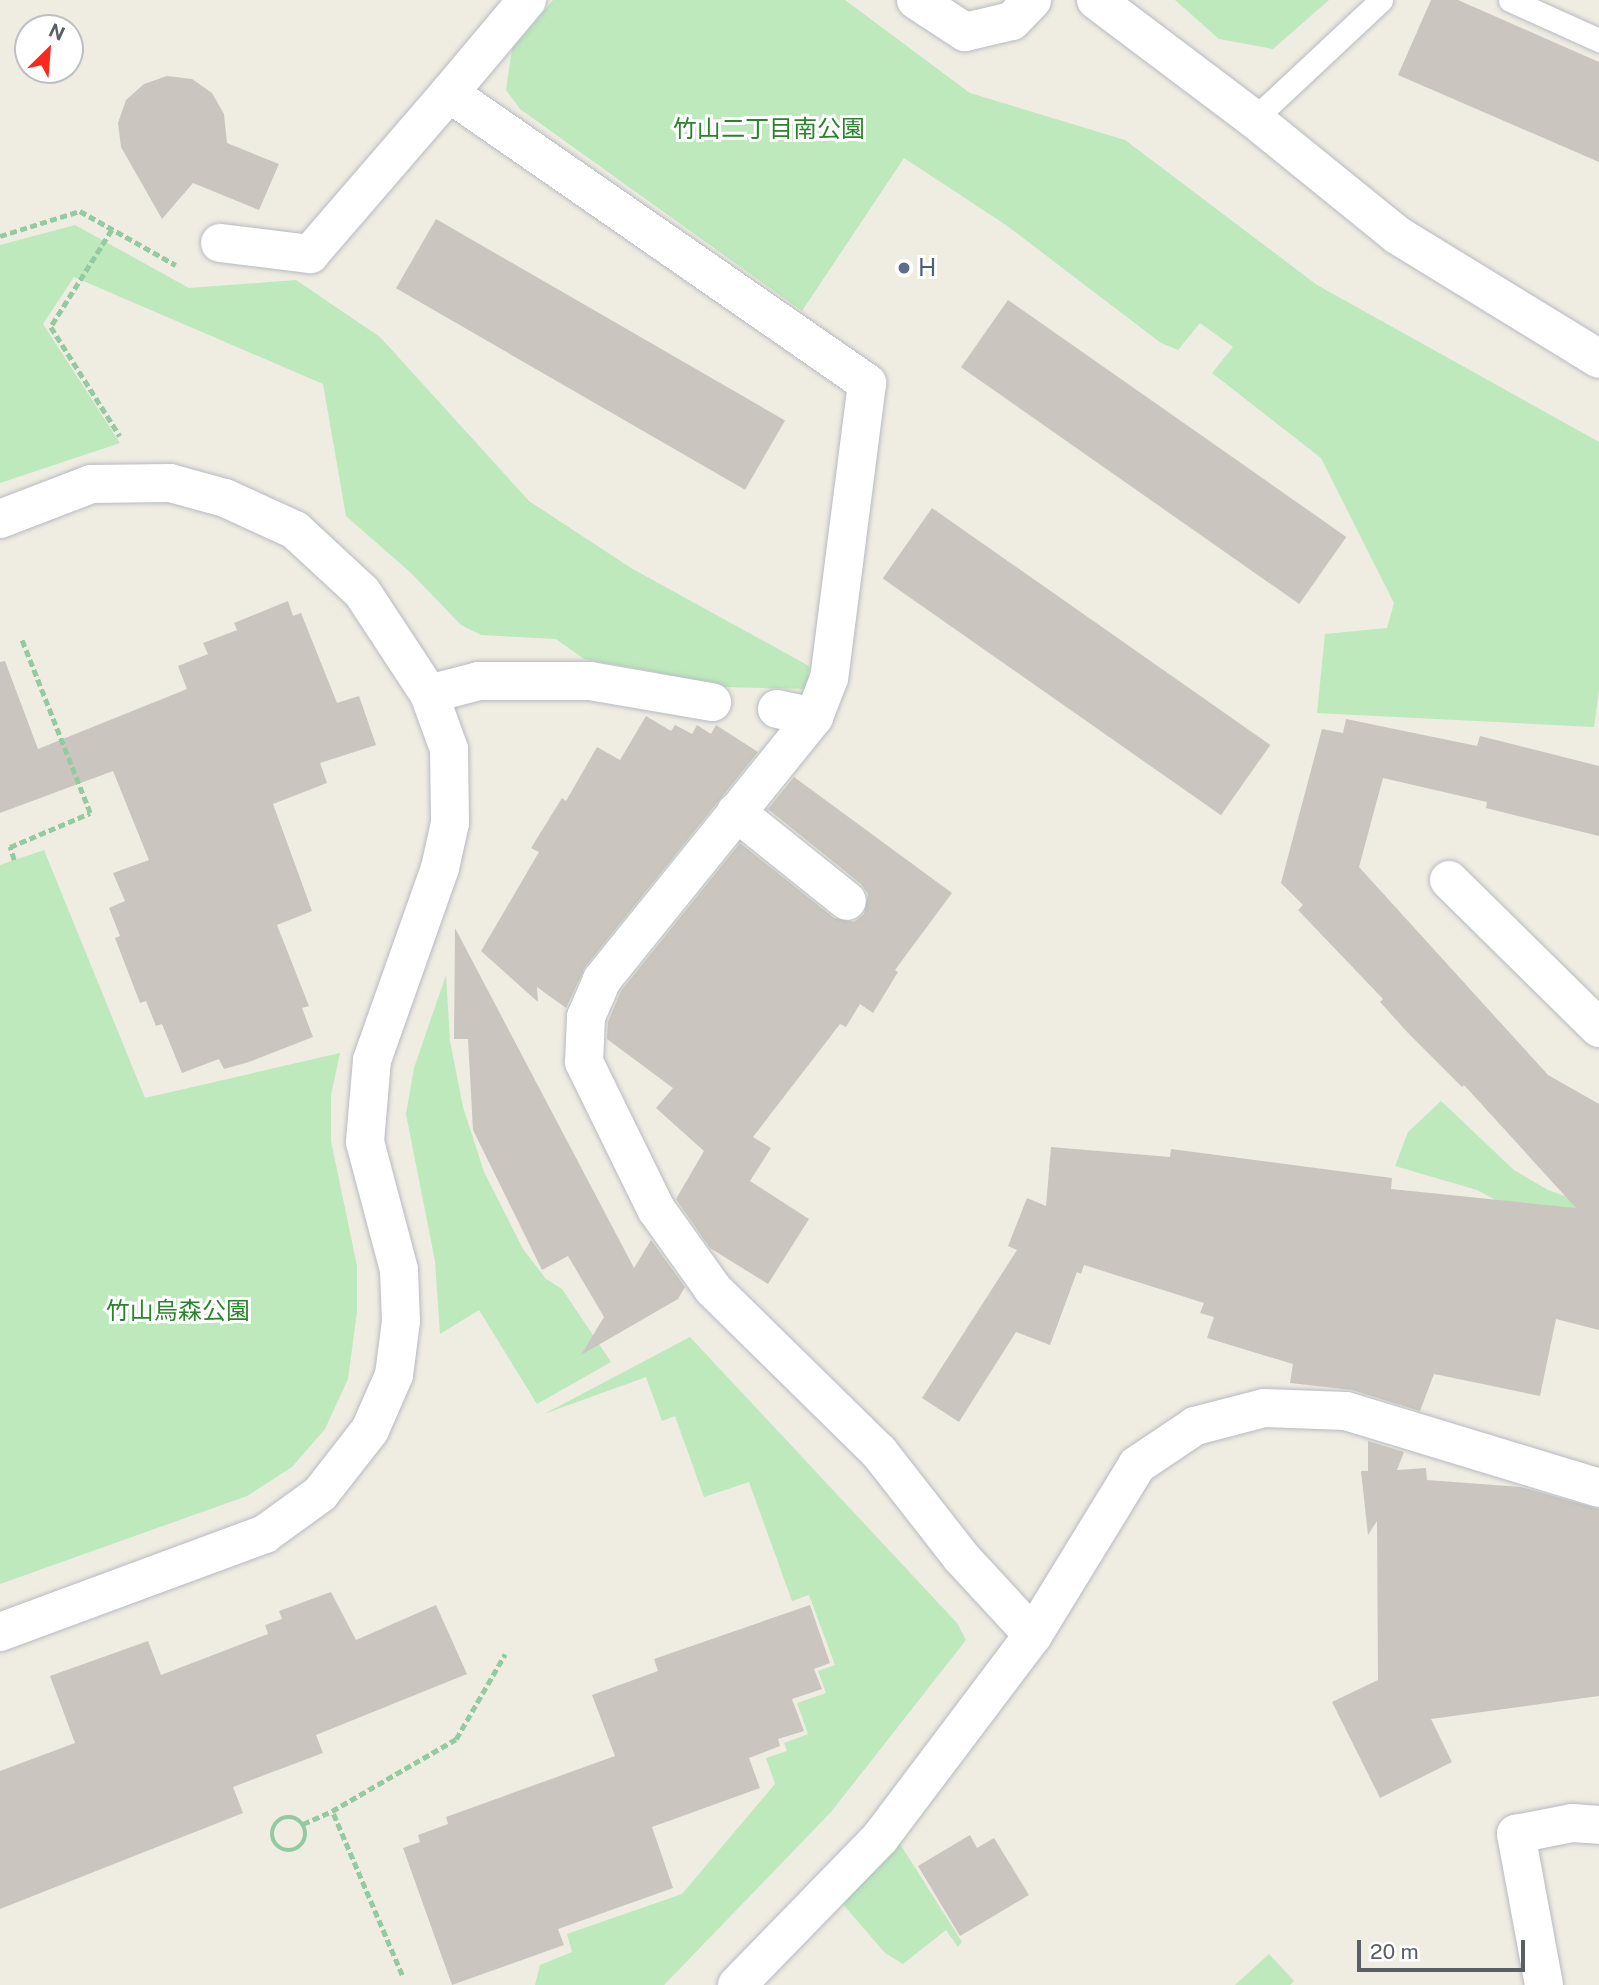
<!DOCTYPE html>
<html>
<head>
<meta charset="utf-8">
<style>
  body { margin:0 }
  #map { position:relative; width:1599px; height:1985px; overflow:hidden; background:#efece2; font-family:"Public Sans","Noto Sans JP",sans-serif }
  div>[style] { position:absolute }
  .green>* { inset:0; background:#bde9bc }
  .building>* { inset:0; background:#cac6bf; transform-origin:0 0 }
  .path>* { height:4.5px; margin-top:-2.25px; transform-origin:0; background:repeating-linear-gradient(90deg,#94caa2 0 7px,transparent 0 10.5px) }
  .path>.ring { margin:-2.25px; padding:0; box-sizing:content-box; background:none; border:4.5px solid #94caa2; border-radius:50% }
  .roads { filter:drop-shadow(0 0 2px #b7bbc0) drop-shadow(0 0 2px #b7bbc0) }
  .service>* { height:23px; margin:-11.5px; padding:0 11.5px; transform-origin:11.5px; border-radius:11.5px; background:#fff }
  .minor>* { height:38px; margin:-19px; padding:0 19px; transform-origin:19px; border-radius:19px; background:#fff }
  .tertiary>* { height:38px; margin:-19px; padding:0 19px; transform-origin:19px; border-radius:19px; background:#fff }
  .dots>* { width:19px; height:19px; translate:-50% -50%; box-sizing:border-box; border:4px solid #fff; border-radius:50% }
  span { translate:-50% -50%; white-space:nowrap; text-align:center; line-height:1.15; -webkit-text-stroke:6px #fff; paint-order:stroke }
  .park-label { font-size:24px; color:#2b832d }
  .service-label { font-size:24px; color:#4e5e75 }
  .left { translate:0 -50%; text-align:left }
  .north { position:absolute; left:14px; top:14px; width:70px; height:70px; box-sizing:border-box; background:#fff; border:2px solid #bdbfc1; border-radius:50%; rotate:25deg; font-size:19px; font-weight:700; line-height:28px; text-align:center; color:#5a5f65 }
  .north::after { content:''; display:block; margin:auto; width:24px; height:32px; background:#fa281d; clip-path:polygon(50% 0,100% 100%,50% 72%,0 100%) }
  .scale { position:absolute; left:1357px; top:1940px; width:168px; height:32px; box-sizing:border-box; border:4px solid #5a5f65; border-top:0; padding-left:9px; font-size:21px; line-height:24px; white-space:nowrap; color:#5a5f65; -webkit-text-stroke:5px #fff; paint-order:stroke }
</style>
</head>
<body>
<div id="map">
  <div class="green">
    <i style="clip-path:polygon(553px 0,845px 0,970px 93px,1125px 140px,1317px 285px,1599px 442px,1599px 689px,1594px 727px,1317px 713px,1325px 634px,1387px 628px,1394px 603px,1321px 458px,1212px 373px,1233px 347px,1200px 323px,1178px 350px,1161px 343px,1006px 225px,904px 158px,802px 311px,520px 109px,506px 90px,512px 49px)"></i>
    <i style="clip-path:polygon(1175px 0,1329px 0,1273px 49px,1219px 39px)"></i>
    <i style="clip-path:polygon(75px 225px,189px 288px,296px 280px,380px 337px,529px 501px,631px 568px,809px 666px,808px 689px,687px 686px,656px 672px,584px 659px,556px 639px,481px 635px,461px 625px,411px 573px,346px 516px,323px 384px,74px 277px,43px 324px,120px 443px,0 483px,0 245px)"></i>
    <i style="clip-path:polygon(44px 850px,145px 1098px,340px 1053px,331px 1095px,331px 1141px,357px 1266px,357px 1312px,348px 1379px,325px 1429px,292px 1467px,247px 1496px,0 1584px,0 865px)"></i>
    <i style="clip-path:polygon(446px 975px,450px 1041px,463px 1107px,484px 1172px,523px 1249px,546px 1279px,562px 1289px,611px 1362px,537px 1404px,479px 1310px,440px 1334px,435px 1261px,406px 1114px,414px 1068px)"></i>
    <i style="clip-path:polygon(1441px 1101px,1514px 1170px,1548px 1190px,1599px 1208px,1515px 1210px,1477px 1190px,1395px 1166px,1408px 1132px)"></i>
    <i style="clip-path:polygon(690px 1337px,957px 1623px,966px 1640px,831px 1812px,664px 1985px,535px 1985px,540px 1965px,572px 1952px,567px 1934px,682px 1894px,775px 1784px,766px 1758px,787px 1751px,784px 1743px,808px 1734px,797px 1703px,826px 1693px,818px 1671px,835px 1665px,809px 1595px,792px 1601px,749px 1482px,704px 1497px,675px 1416px,662px 1421px,646px 1377px,544px 1414px)"></i>
    <i style="clip-path:polygon(895px 1836px,962px 1942px,958px 1947px,946px 1930px,903px 1964px,885px 1953px,842px 1903px)"></i>
    <i style="clip-path:polygon(1269px 1954px,1294px 1981px,1290px 1985px,1235px 1985px)"></i>
  </div>
  <div class="building">
    <i style="clip-path:polygon(1431px 0,1458px 0,1599px 62px,1599px 162px,1398px 75px)"></i>
    <i style="clip-path:polygon(167px 76px,192px 79px,212px 93px,224px 114px,227px 143px,279px 164px,259px 210px,193px 183px,162px 219px,121px 147px,118px 123px,126px 100px,144px 84px)"></i>
    <i style="left:436px;top:219px;width:403px;height:80px;rotate:30deg"></i>
    <i style="left:1008px;top:300px;width:413px;height:82px;rotate:35deg"></i>
    <i style="left:932px;top:508px;width:413px;height:86px;rotate:35deg"></i>
    <i style="clip-path:polygon(288px 601px,293px 616px,301px 613px,337px 703px,359px 696px,376px 745px,320px 763px,327px 783px,273px 804px,312px 911px,277px 925px,309px 1006px,302px 1008px,313px 1037px,249px 1062px,224px 1069px,219px 1059px,182px 1073px,162px 1024px,156px 1026px,146px 1001px,140px 1003px,115px 938px,120px 936px,109px 908px,125px 901px,113px 873px,149px 860px,113px 771px,0 813px,0 662px,5px 661px,38px 749px,187px 689px,178px 666px,208px 654px,203px 643px,237px 630px,234px 623px)"></i>
    <i style="clip-path:polygon(646px 716px,671px 731px,675px 725px,692px 734px,697px 725px,711px 734px,716px 725px,758px 752px,585px 967px,566px 1008px,537px 987px,538px 1002px,481px 951px,539px 852px,531px 848px,562px 798px,566px 801px,597px 747px,620px 760px)"></i>
    <i style="clip-path:polygon(1346px 719px,1477px 746px,1480px 736px,1599px 766px,1599px 836px,1486px 808px,1487px 802px,1383px 778px,1359px 867px,1548px 1075px,1599px 1104px,1599px 1330px,1556px 1319px,1540px 1396px,1434px 1374px,1420px 1411px,1352px 1390px,1290px 1383px,1293px 1364px,1207px 1338px,1214px 1317px,1200px 1313px,1204px 1303px,1084px 1265px,1081px 1274px,1077px 1272px,1050px 1345px,1016px 1332px,959px 1422px,922px 1398px,1017px 1250px,1008px 1246px,1027px 1198px,1046px 1206px,1051px 1147px,1170px 1157px,1171px 1149px,1392px 1178px,1391px 1189px,1576px 1208px,1464px 1085px,1462px 1087px,1409px 1034px,1380px 1002px,1383px 999px,1298px 910px,1303px 905px,1281px 883px,1322px 729px,1343px 733px)"></i>
    <i style="clip-path:polygon(794px 777px,952px 893px,895px 970px,898px 972px,873px 1013px,860px 1004px,846px 1027px,840px 1024px,753px 1137px,771px 1148px,750px 1181px,809px 1219px,768px 1284px,710px 1248px,676px 1199px,704px 1151px,656px 1108px,673px 1088px,607px 1039px,608px 1022px,621px 991px,740px 843px,834px 918px,854px 922px,864px 914px,868px 894px,861px 884px,768px 809px)"></i>
    <i style="clip-path:polygon(455px 928px,634px 1268px,651px 1240px,685px 1287px,678px 1299px,581px 1355px,604px 1317px,568px 1256px,542px 1270px,473px 1130px,468px 1039px,454px 1039px)"></i>
    <i style="clip-path:polygon(1368px 1441px,1404px 1452px,1397px 1470px,1426px 1468px,1427px 1480px,1521px 1487px,1599px 1509px,1599px 1696px,1431px 1719px,1452px 1762px,1380px 1798px,1332px 1702px,1378px 1680px,1377px 1521px,1368px 1535px,1361px 1471px,1368px 1471px)"></i>
    <i style="clip-path:polygon(331px 1592px,356px 1640px,436px 1605px,467px 1674px,316px 1735px,323px 1753px,233px 1787px,243px 1813px,0 1909px,0 1771px,75px 1743px,50px 1676px,148px 1641px,161px 1675px,268px 1634px,265px 1625px,282px 1619px,279px 1611px)"></i>
    <i style="clip-path:polygon(810px 1605px,830px 1663px,814px 1669px,822px 1689px,792px 1699px,804px 1731px,778px 1739px,780px 1746px,749px 1758px,760px 1788px,652px 1827px,673px 1888px,558px 1929px,564px 1945px,452px 1985px,403px 1848px,420px 1842px,418px 1835px,448px 1824px,446px 1817px,615px 1756px,592px 1695px,658px 1671px,654px 1659px)"></i>
    <i style="clip-path:polygon(970px 1835px,977px 1848px,994px 1838px,1029px 1895px,960px 1936px,918px 1866px)"></i>
  </div>
  <div class="path">
    <i style="left:112px;top:230px;width:115px;rotate:122.2deg"></i>
    <i style="left:51px;top:327px;width:129px;rotate:57.7deg"></i>
    <i style="left:0;top:236px;width:84px;rotate:-17.4deg"></i>
    <i style="left:80px;top:211px;width:110px;rotate:29.4deg"></i>
    <i style="left:14px;top:860px;width:14px;rotate:-107deg"></i>
    <i style="left:10px;top:847px;width:87px;rotate:-23deg"></i>
    <i style="left:90px;top:813px;width:186px;rotate:-111.5deg"></i>
    <i class="ring" style="left:272px;top:1817px;width:29.5px;height:29.5px"></i>
    <i style="left:303px;top:1824px;width:32px;rotate:-24deg"></i>
    <i style="left:402px;top:1975px;width:178px;rotate:-113.1deg"></i>
    <i style="left:332px;top:1811px;width:143px;rotate:-30.1deg"></i>
    <i style="left:456px;top:1739px;width:98px;rotate:-60deg"></i>
  </div>
  <div class="roads">
    <div class="service">
      <i style="left:1510px;top:0;width:98px;rotate:24.2deg"></i>
      <i style="left:1254px;top:119px;width:174px;rotate:-43.1deg"></i>
    </div>
    <div class="minor">
      <i style="left:527px;top:0;width:121px;rotate:130deg"></i>
      <i style="left:449px;top:93px;width:509px;rotate:34.75deg"></i>
      <i style="left:867px;top:383px;width:297px;rotate:97.3deg"></i>
      <i style="left:829px;top:678px;width:42px;rotate:111deg"></i>
      <i style="left:814px;top:717px;width:338px;rotate:128.9deg"></i>
      <i style="left:602px;top:980px;width:40px;rotate:113.4deg"></i>
      <i style="left:586px;top:1017px;width:45px;rotate:92.5deg"></i>
      <i style="left:584px;top:1062px;width:164px;rotate:63.9deg"></i>
      <i style="left:656px;top:1209px;width:98px;rotate:54.5deg"></i>
      <i style="left:713px;top:1289px;width:233px;rotate:44.5deg"></i>
      <i style="left:879px;top:1452px;width:133px;rotate:52deg"></i>
      <i style="left:961px;top:1557px;width:106px;rotate:47.3deg"></i>
      <i style="left:916px;top:0;width:59px;rotate:33.1deg"></i>
      <i style="left:965px;top:32px;width:48px;rotate:-13.2deg"></i>
      <i style="left:1012px;top:21px;width:29px;rotate:-46deg"></i>
      <i style="left:220px;top:243px;width:91px;rotate:7deg"></i>
      <i style="left:310px;top:254px;width:213px;rotate:-49.2deg"></i>
      <i style="left:429px;top:694px;width:52px;rotate:-14.6deg"></i>
      <i style="left:479px;top:681px;width:111px"></i>
      <i style="left:590px;top:681px;width:124px;rotate:9.8deg"></i>
      <i style="left:777px;top:709px;width:38px;rotate:12deg"></i>
      <i style="left:736px;top:812px;width:142px;rotate:38.7deg"></i>
      <i style="left:1449px;top:880px;width:211px;rotate:44.6deg"></i>
      <i style="left:737px;top:1985px;width:205px;rotate:-45.8deg"></i>
      <i style="left:880px;top:1838px;width:254px;rotate:-53deg"></i>
      <i style="left:1033px;top:1635px;width:199px;rotate:-58.5deg"></i>
      <i style="left:1137px;top:1465px;width:70px;rotate:-33.9deg"></i>
      <i style="left:1195px;top:1426px;width:71px;rotate:-14.6deg"></i>
      <i style="left:1264px;top:1408px;width:82px;rotate:2.1deg"></i>
      <i style="left:1346px;top:1411px;width:264px;rotate:16.9deg"></i>
      <i style="left:1544px;top:1985px;width:154px;rotate:-100.5deg"></i>
      <i style="left:1516px;top:1834px;width:57px;rotate:-11.1deg"></i>
      <i style="left:1572px;top:1823px;width:27px;rotate:4deg"></i>
    </div>
    <div class="tertiary">
      <i style="left:1096px;top:0;width:198px;rotate:37deg"></i>
      <i style="left:1254px;top:119px;width:184px;rotate:39deg"></i>
      <i style="left:1397px;top:235px;width:237px;rotate:31.5deg"></i>
      <i style="left:0;top:519px;width:97px;rotate:-21deg"></i>
      <i style="left:91px;top:484px;width:79px;rotate:-0.7deg"></i>
      <i style="left:170px;top:483px;width:57px;rotate:15.3deg"></i>
      <i style="left:225px;top:498px;width:77px;rotate:24.6deg"></i>
      <i style="left:295px;top:530px;width:91px;rotate:42.8deg"></i>
      <i style="left:362px;top:592px;width:122px;rotate:56.7deg"></i>
      <i style="left:429px;top:694px;width:59px;rotate:70deg"></i>
      <i style="left:449px;top:749px;width:74px;rotate:89.2deg"></i>
      <i style="left:450px;top:823px;width:46px;rotate:102.5deg"></i>
      <i style="left:440px;top:868px;width:204px;rotate:109.5deg"></i>
      <i style="left:372px;top:1060px;width:82px;rotate:94.9deg"></i>
      <i style="left:365px;top:1142px;width:132px;rotate:75.1deg"></i>
      <i style="left:399px;top:1270px;width:51px;rotate:87.8deg"></i>
      <i style="left:401px;top:1321px;width:54px;rotate:97.4deg"></i>
      <i style="left:394px;top:1375px;width:60px;rotate:113.6deg"></i>
      <i style="left:370px;top:1430px;width:81px;rotate:128deg"></i>
      <i style="left:320px;top:1494px;width:68px;rotate:144deg"></i>
      <i style="left:265px;top:1534px;width:283px;rotate:159.7deg"></i>
    </div>
  </div>
  <div class="dots">
    <i style="left:904px;top:268px;background:#5c6f8a"></i>
  </div>
  <div class="park-label">
    <span style="left:769px;top:129px">竹山二丁目南公園</span>
    <span style="left:178px;top:1311px">竹山烏森公園</span>
  </div>
  <div class="service-label">
    <span class="left" style="left:918px;top:268px">H</span>
  </div>
  <div class="north">N</div>
  <div class="scale">20 m</div>
</div>
</body>
</html>
